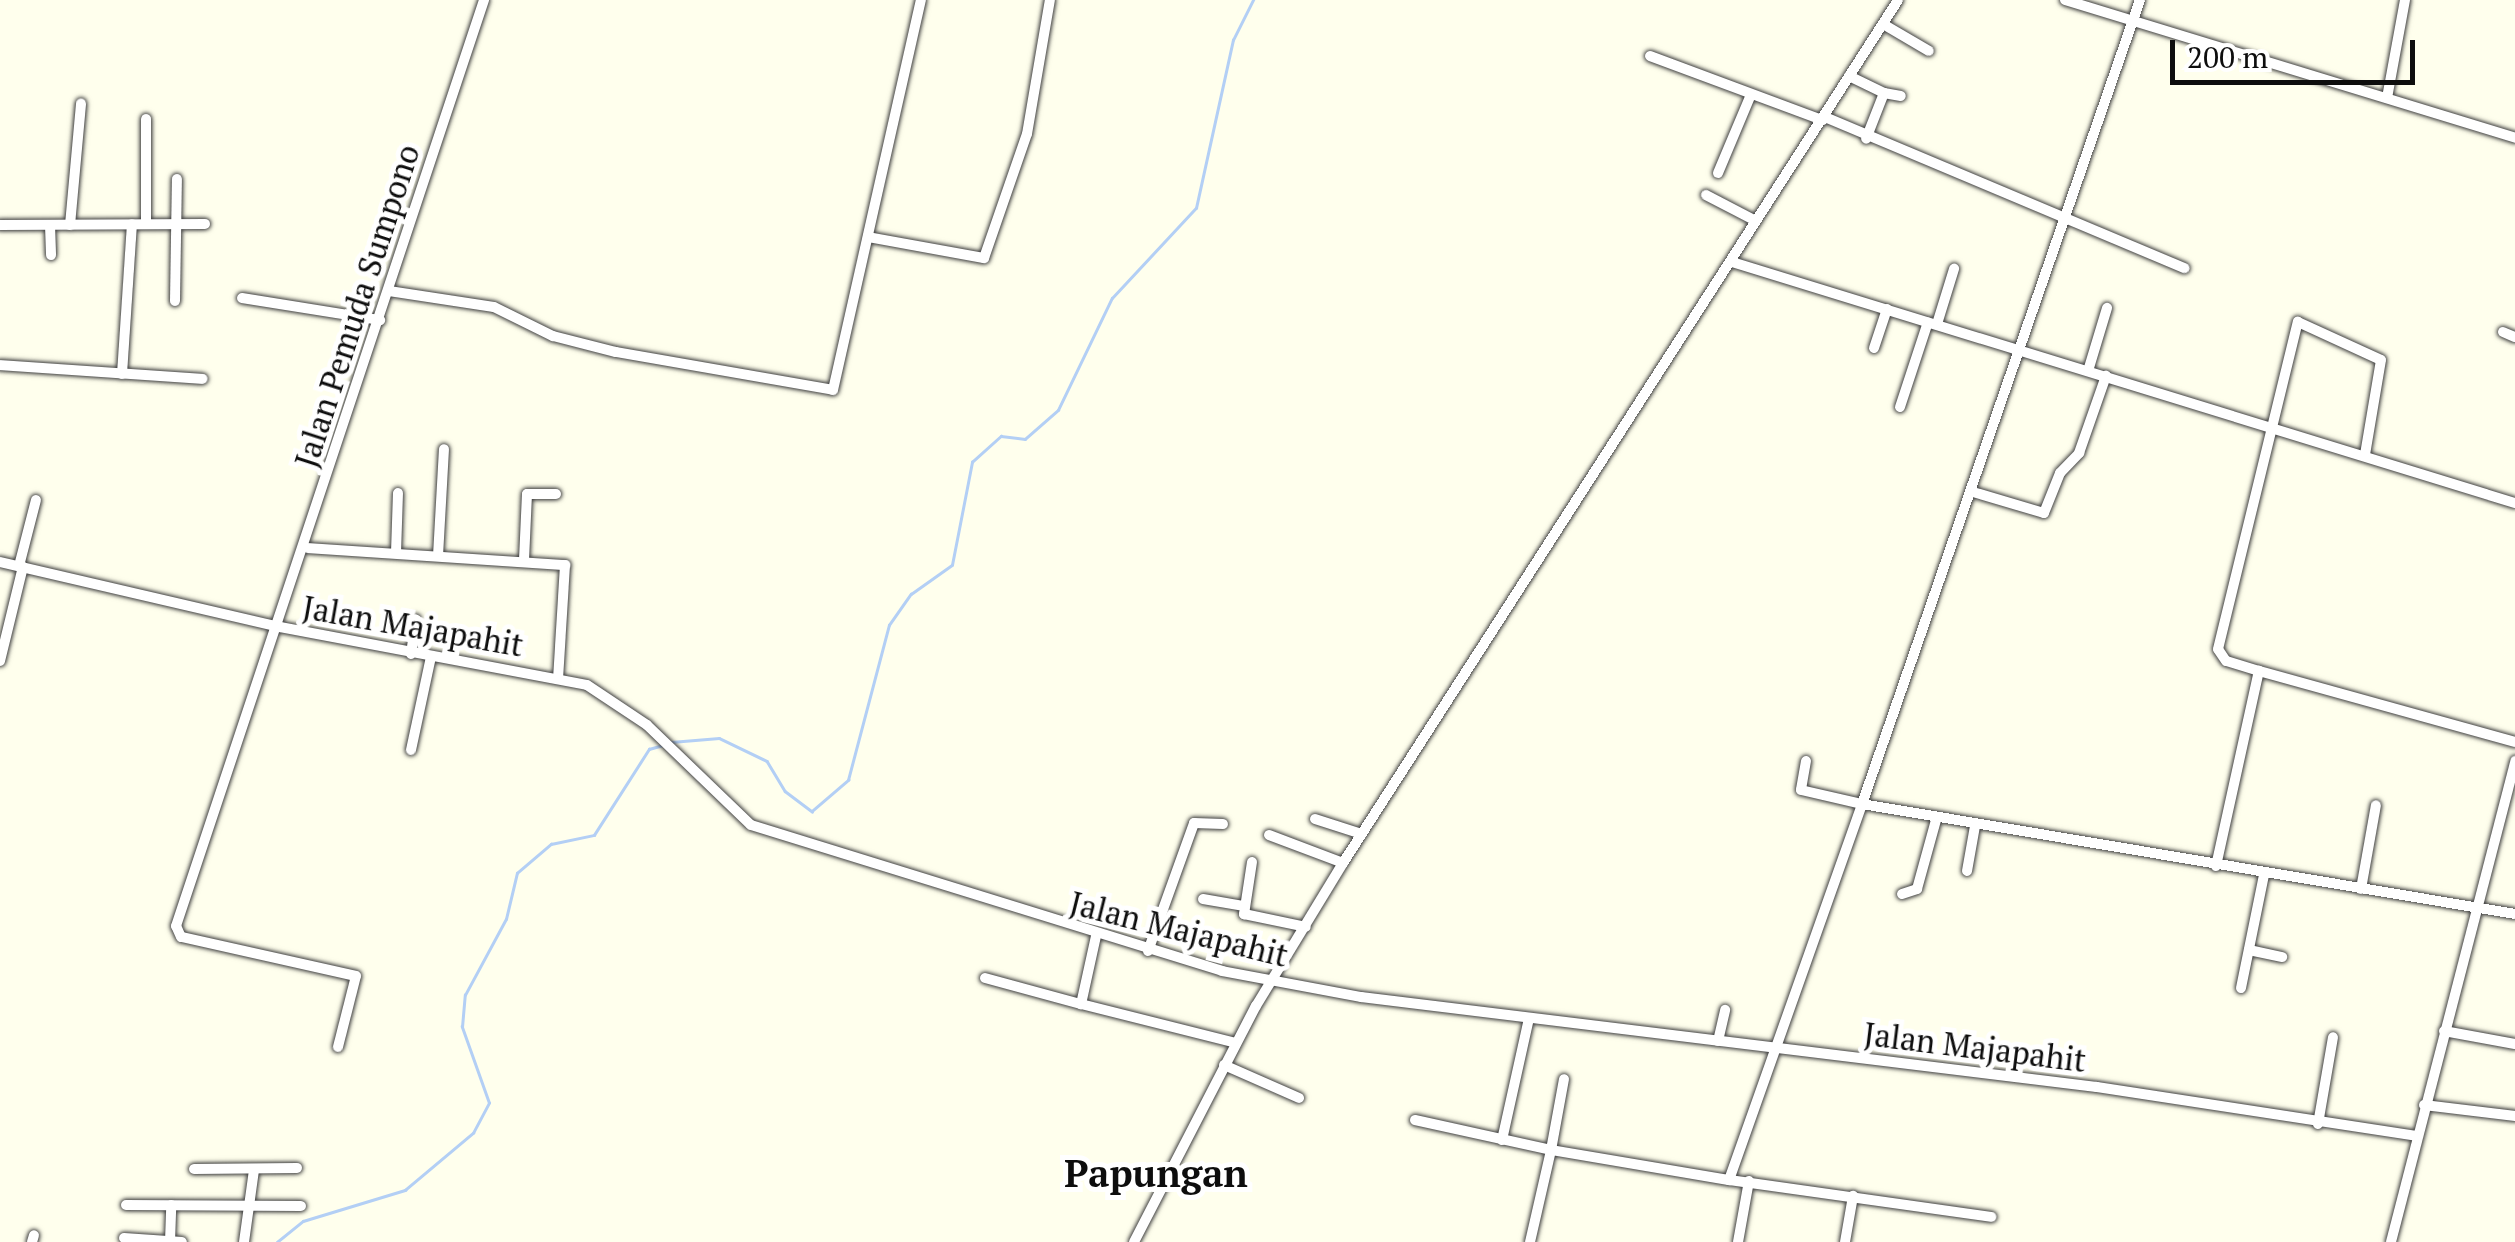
<!DOCTYPE html>
<html>
<head>
<meta charset="utf-8">
<style>
  body { margin:0 }
  #map { position:relative; width:2515px; height:1242px; overflow:hidden; background:#ffffed; font-family:"PT Serif",serif }
  div>[style] { position:absolute }
  .stream>* { height:2.5px; margin:-1.25px; padding:0 1.25px; transform-origin:1.25px; border-radius:1.25px; background:#b3cff5 }
  .roads { filter:drop-shadow(0 0 2px #404040) drop-shadow(0 0 2px #404040) }
  .minor>* { height:10px; margin:-5px; padding:0 5px; transform-origin:5px; border-radius:5px; background:#fff }
  span { translate:-50% -50%; white-space:nowrap; text-align:center; line-height:1.15; -webkit-text-stroke:10px #fff; paint-order:stroke }
  .street-label { font-size:32px; color:#0d0d0d }
  .quarter-label { font-size:38px; color:#0d0d0d; font-weight:700 }
  .scale { position:absolute; left:2170px; top:40px; width:245px; height:45px; box-sizing:border-box; border:5px solid #0d0d0d; border-top:0; padding-left:12px; font-size:30px; line-height:35px; white-space:nowrap; color:#0d0d0d; -webkit-text-stroke:8px #fff; paint-order:stroke }
</style>
</head>
<body>
<div id="map">
  <div class="stream">
    <i style="left:671px;top:742px;width:48px;rotate:-4.8deg"></i>
    <i style="left:719px;top:738px;width:53px;rotate:25.6deg"></i>
    <i style="left:767px;top:761px;width:35px;rotate:59deg"></i>
    <i style="left:785px;top:791px;width:34px;rotate:37deg"></i>
    <i style="left:812px;top:811px;width:48px;rotate:-40.7deg"></i>
    <i style="left:848px;top:780px;width:160px;rotate:-75.2deg"></i>
    <i style="left:889px;top:625px;width:38px;rotate:-55deg"></i>
    <i style="left:911px;top:594px;width:50px;rotate:-35.3deg"></i>
    <i style="left:952px;top:565px;width:105px;rotate:-79deg"></i>
    <i style="left:972px;top:462px;width:39px;rotate:-42deg"></i>
    <i style="left:1001px;top:436px;width:24px;rotate:7deg"></i>
    <i style="left:1025px;top:439px;width:44px;rotate:-41.3deg"></i>
    <i style="left:1058px;top:410px;width:124px;rotate:-64.3deg"></i>
    <i style="left:1112px;top:298px;width:123px;rotate:-47deg"></i>
    <i style="left:1196px;top:208px;width:172px;rotate:-77.6deg"></i>
    <i style="left:1233px;top:40px;width:45px;rotate:-63.4deg"></i>
    <i style="left:277px;top:1242px;width:33px;rotate:-39deg"></i>
    <i style="left:303px;top:1221px;width:107px;rotate:-16.9deg"></i>
    <i style="left:405px;top:1190px;width:89px;rotate:-40deg"></i>
    <i style="left:473px;top:1133px;width:34px;rotate:-62deg"></i>
    <i style="left:489px;top:1103px;width:81px;rotate:-109.6deg"></i>
    <i style="left:462px;top:1027px;width:32px;rotate:-85deg"></i>
    <i style="left:465px;top:995px;width:86px;rotate:-61.7deg"></i>
    <i style="left:506px;top:919px;width:47px;rotate:-76.6deg"></i>
    <i style="left:517px;top:873px;width:45px;rotate:-40.5deg"></i>
    <i style="left:551px;top:844px;width:44px;rotate:-11.8deg"></i>
    <i style="left:594px;top:835px;width:102px;rotate:-57.4deg"></i>
    <i style="left:649px;top:749px;width:15px;rotate:-16deg"></i>
  </div>
  <div class="roads">
    <div class="minor">
      <i style="left:2065px;top:0;width:471px;rotate:17deg"></i>
      <i style="left:1883px;top:24px;width:53px;rotate:30.4deg"></i>
      <i style="left:1650px;top:56px;width:184px;rotate:20.4deg"></i>
      <i style="left:1849px;top:76px;width:39px;rotate:26deg"></i>
      <i style="left:1884px;top:93px;width:49px;rotate:111.4deg"></i>
      <i style="left:1884px;top:93px;width:17px;rotate:10deg"></i>
      <i style="left:2387px;top:98px;width:100px;rotate:-79.6deg"></i>
      <i style="left:1825px;top:117px;width:390px;rotate:22.8deg"></i>
      <i style="left:146px;top:119px;width:105px;rotate:90deg"></i>
      <i style="left:1718px;top:173px;width:82px;rotate:-67.2deg"></i>
      <i style="left:1706px;top:195px;width:56px;rotate:27.5deg"></i>
      <i style="left:0;top:225px;width:205px;rotate:-0.3deg"></i>
      <i style="left:50px;top:225px;width:30px;rotate:88deg"></i>
      <i style="left:70px;top:225px;width:122px;rotate:-84.8deg"></i>
      <i style="left:868px;top:237px;width:118px;rotate:10.3deg"></i>
      <i style="left:984px;top:258px;width:131px;rotate:-70.9deg"></i>
      <i style="left:1027px;top:134px;width:136px;rotate:-80.3deg"></i>
      <i style="left:1732px;top:262px;width:819px;rotate:17.11deg"></i>
      <i style="left:389px;top:291px;width:106px;rotate:8.7deg"></i>
      <i style="left:494px;top:307px;width:66px;rotate:26.2deg"></i>
      <i style="left:553px;top:336px;width:65px;rotate:14.3deg"></i>
      <i style="left:616px;top:352px;width:220px;rotate:9.9deg"></i>
      <i style="left:833px;top:390px;width:400px;rotate:-77.3deg"></i>
      <i style="left:242px;top:298px;width:140px;rotate:9.1deg"></i>
      <i style="left:175px;top:301px;width:122px;rotate:-89.1deg"></i>
      <i style="left:1937px;top:324px;width:58px;rotate:-72.8deg"></i>
      <i style="left:2503px;top:332px;width:13px;rotate:23deg"></i>
      <i style="left:1874px;top:348px;width:41px;rotate:-71.6deg"></i>
      <i style="left:0;top:365px;width:203px;rotate:3.9deg"></i>
      <i style="left:2088px;top:371px;width:66px;rotate:-73.2deg"></i>
      <i style="left:122px;top:374px;width:150px;rotate:-86.2deg"></i>
      <i style="left:1900px;top:407px;width:89px;rotate:-71.8deg"></i>
      <i style="left:1973px;top:492px;width:74px;rotate:16.5deg"></i>
      <i style="left:2044px;top:513px;width:43px;rotate:-68.2deg"></i>
      <i style="left:2060px;top:473px;width:28px;rotate:-46deg"></i>
      <i style="left:2079px;top:453px;width:82px;rotate:-70.7deg"></i>
      <i style="left:308px;top:548px;width:258px;rotate:3.8deg"></i>
      <i style="left:565px;top:565px;width:113px;rotate:93.5deg"></i>
      <i style="left:396px;top:553px;width:60px;rotate:-88.1deg"></i>
      <i style="left:438px;top:556px;width:107px;rotate:-86.8deg"></i>
      <i style="left:524px;top:560px;width:66px;rotate:-87.4deg"></i>
      <i style="left:527px;top:494px;width:29px"></i>
      <i style="left:0;top:562px;width:287px;rotate:13.1deg"></i>
      <i style="left:280px;top:627px;width:312px;rotate:10.7deg"></i>
      <i style="left:587px;top:685px;width:72px;rotate:33.7deg"></i>
      <i style="left:647px;top:725px;width:144px;rotate:43.9deg"></i>
      <i style="left:751px;top:825px;width:493px;rotate:17.2deg"></i>
      <i style="left:1222px;top:971px;width:141px;rotate:10.6deg"></i>
      <i style="left:1361px;top:997px;width:741px;rotate:6.97deg"></i>
      <i style="left:2097px;top:1087px;width:323px;rotate:8.7deg"></i>
      <i style="left:19px;top:566px;width:68px;rotate:-75.6deg"></i>
      <i style="left:411px;top:654px;width:35px;rotate:-82deg"></i>
      <i style="left:0;top:661px;width:97px;rotate:-76.3deg"></i>
      <i style="left:2259px;top:671px;width:34px;rotate:-163deg"></i>
      <i style="left:2226px;top:661px;width:14px;rotate:-124deg"></i>
      <i style="left:2218px;top:649px;width:337px;rotate:-76.3deg"></i>
      <i style="left:2298px;top:322px;width:91px;rotate:24.6deg"></i>
      <i style="left:2381px;top:360px;width:96px;rotate:99.6deg"></i>
      <i style="left:411px;top:750px;width:95px;rotate:-77.9deg"></i>
      <i style="left:1806px;top:761px;width:29px;rotate:100deg"></i>
      <i style="left:1801px;top:790px;width:63px;rotate:12.9deg"></i>
      <i style="left:1862px;top:804px;width:851px;rotate:-70.93deg"></i>
      <i style="left:1315px;top:819px;width:49px;rotate:17.7deg"></i>
      <i style="left:1269px;top:835px;width:79px;rotate:20.7deg"></i>
      <i style="left:1252px;top:862px;width:53px;rotate:98.7deg"></i>
      <i style="left:1244px;top:914px;width:63px;rotate:11.8deg"></i>
      <i style="left:2216px;top:866px;width:200px;rotate:-77.6deg"></i>
      <i style="left:2259px;top:671px;width:266px;rotate:15.5deg"></i>
      <i style="left:1967px;top:871px;width:46px;rotate:-79.9deg"></i>
      <i style="left:2361px;top:889px;width:85px;rotate:-79.9deg"></i>
      <i style="left:1902px;top:894px;width:16px;rotate:-18deg"></i>
      <i style="left:1917px;top:889px;width:72px;rotate:-74.6deg"></i>
      <i style="left:1203px;top:899px;width:42px;rotate:9.7deg"></i>
      <i style="left:1096px;top:936px;width:70px;rotate:102.4deg"></i>
      <i style="left:1081px;top:1004px;width:160px;rotate:14.1deg"></i>
      <i style="left:2249px;top:950px;width:34px;rotate:12deg"></i>
      <i style="left:1148px;top:951px;width:136px;rotate:-70.2deg"></i>
      <i style="left:1194px;top:823px;width:29px;rotate:2deg"></i>
      <i style="left:985px;top:978px;width:99px;rotate:15.2deg"></i>
      <i style="left:2241px;top:988px;width:115px;rotate:-78.5deg"></i>
      <i style="left:2444px;top:1031px;width:72px;rotate:10.4deg"></i>
      <i style="left:1718px;top:1041px;width:32px;rotate:-77deg"></i>
      <i style="left:338px;top:1047px;width:73px;rotate:-75.8deg"></i>
      <i style="left:356px;top:976px;width:179px;rotate:-167.4deg"></i>
      <i style="left:181px;top:937px;width:12px;rotate:-114deg"></i>
      <i style="left:176px;top:926px;width:976px;rotate:-71.6deg"></i>
      <i style="left:1224px;top:1065px;width:82px;rotate:23.7deg"></i>
      <i style="left:2424px;top:1105px;width:92px;rotate:6.9deg"></i>
      <i style="left:1415px;top:1120px;width:139px;rotate:12.4deg"></i>
      <i style="left:1551px;top:1150px;width:72px;rotate:-79.6deg"></i>
      <i style="left:2318px;top:1124px;width:88px;rotate:-80.2deg"></i>
      <i style="left:1502px;top:1140px;width:125px;rotate:-77.5deg"></i>
      <i style="left:194px;top:1169px;width:103px;rotate:-0.6deg"></i>
      <i style="left:1729px;top:1180px;width:265px;rotate:8deg"></i>
      <i style="left:126px;top:1205px;width:175px;rotate:0.3deg"></i>
      <i style="left:124px;top:1238px;width:58px;rotate:3.9deg"></i>
      <i style="left:32px;top:1242px;width:7px;rotate:-74deg"></i>
      <i style="left:170px;top:1242px;width:37px;rotate:-88deg"></i>
      <i style="left:244px;top:1242px;width:73px;rotate:-82.1deg"></i>
      <i style="left:1134px;top:1242px;width:266px;rotate:-62.7deg"></i>
      <i style="left:1256px;top:1006px;width:167px;rotate:-58.7deg"></i>
      <i style="left:1343px;top:863px;width:1026px;rotate:-57.25deg"></i>
      <i style="left:1530px;top:1242px;width:94px;rotate:-77.1deg"></i>
      <i style="left:1551px;top:1150px;width:181px;rotate:9.6deg"></i>
      <i style="left:1729px;top:1180px;width:399px;rotate:-70.5deg"></i>
      <i style="left:1862px;top:804px;width:662px;rotate:9.56deg"></i>
      <i style="left:1738px;top:1242px;width:62px;rotate:-79.8deg"></i>
      <i style="left:1845px;top:1242px;width:47px;rotate:-80.1deg"></i>
      <i style="left:2391px;top:1242px;width:497px;rotate:-75.5deg"></i>
    </div>
  </div>
  <div class="street-label">
    <span style="left:357px;top:306px;rotate:-72deg">Jalan Pemuda Sumpono</span>
    <span style="left:413px;top:626px;rotate:10deg">Jalan Majapahit</span>
    <span style="left:1179px;top:929px;rotate:14deg">Jalan Majapahit</span>
    <span style="left:1975px;top:1047px;rotate:7deg">Jalan Majapahit</span>
  </div>
  <div class="quarter-label">
    <span style="left:1156px;top:1174px">Papungan</span>
  </div>
  <div class="scale">200 m</div>
</div>
</body>
</html>
